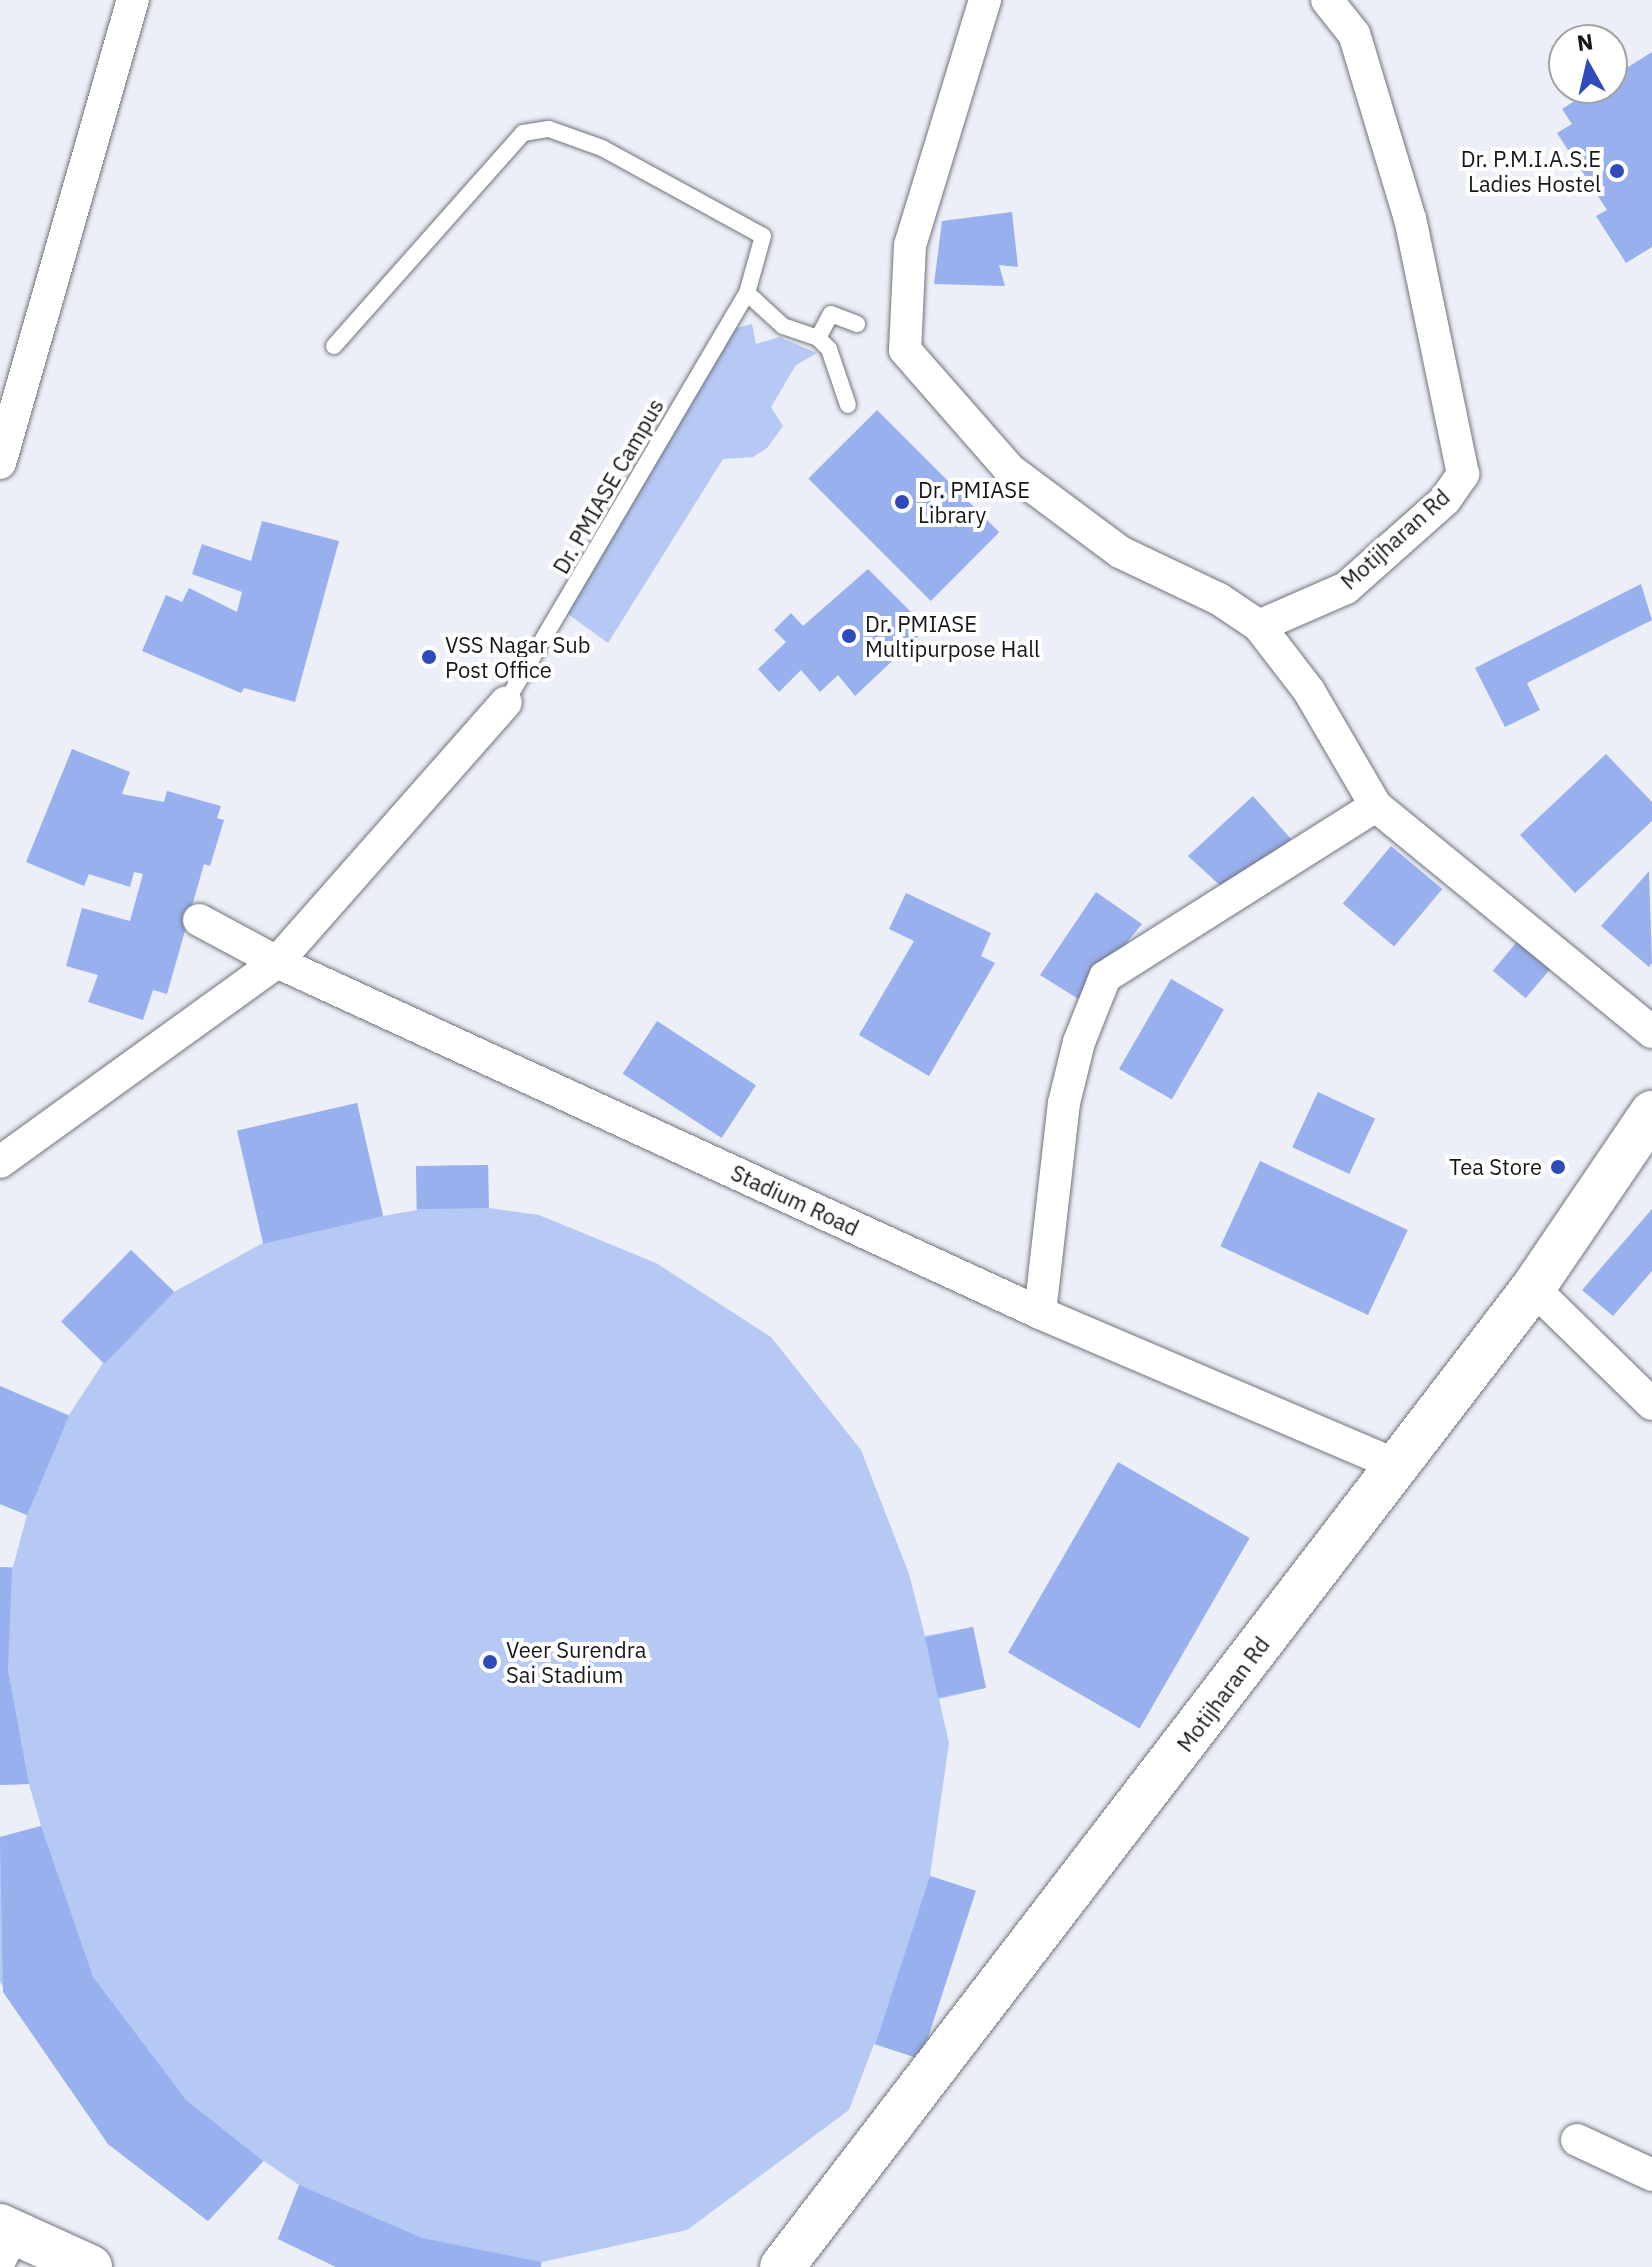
<!DOCTYPE html>
<html>
<head>
<meta charset="utf-8">
<style>
  body { margin:0 }
  #map { position:relative; width:1652px; height:2267px; overflow:hidden; background:#eceff7; font-family:"IBM Plex Sans",sans-serif }
  div>[style] { position:absolute }
  .green>* { inset:0; background:#b6c8f4 }
  .building>* { inset:0; background:#98b0ed; transform-origin:0 0 }
  .roads { filter:drop-shadow(0 0 2px #71747b) drop-shadow(0 0 2px #71747b) }
  .lane>* { height:16px; margin:-8px; padding:0 8px; transform-origin:8px; border-radius:8px; background:#fff }
  .street>* { height:32px; margin:-16px; padding:0 16px; transform-origin:16px; border-radius:16px; background:#fff }
  .secondary>* { height:44px; margin:-22px; padding:0 22px; transform-origin:22px; border-radius:22px; background:#fff }
  .dots>* { width:22px; height:22px; translate:-50% -50%; box-sizing:border-box; border:4px solid #fff; border-radius:50% }
  span { translate:-50% -50%; white-space:nowrap; text-align:center; line-height:1.15; -webkit-text-stroke:8px #fff; paint-order:stroke }
  .poi-label { font-size:22px; color:#16171a }
  .right { translate:-100% -50%; text-align:right }
  .left { translate:0 -50%; text-align:left }
  .street-label { font-size:22px; color:#16171a }
  .north { position:absolute; left:1548px; top:24px; width:80px; height:80px; box-sizing:border-box; background:#fff; border:2px solid #a2a2a3; border-radius:50%; rotate:352deg; font-size:22px; font-weight:700; line-height:32px; text-align:center; color:#16171a }
  .north::after { content:''; display:block; margin:auto; width:28px; height:36px; background:#2f4abb; clip-path:polygon(50% 0,100% 100%,50% 72%,0 100%) }
</style>
</head>
<body>
<div id="map">
  <div class="green">
    <i style="clip-path:polygon(752px 324px,756px 344px,779px 337px,817px 353px,796px 365px,771px 407px,783px 426px,767px 448px,753px 457px,723px 459px,608px 643px,561px 609px,725px 331px)"></i>
    <i style="clip-path:polygon(357px 1103px,383px 1216px,417px 1210px,416px 1166px,488px 1165px,489px 1208px,539px 1215px,656px 1263px,771px 1337px,861px 1450px,909px 1574px,925px 1636px,973px 1627px,986px 1688px,939px 1699px,949px 1743px,930px 1876px,976px 1891px,921px 2059px,874px 2044px,849px 2110px,687px 2230px,542px 2262px,541px 2267px,336px 2267px,278px 2239px,299px 2185px,264px 2161px,208px 2221px,108px 2144px,0 1982px,0 1837px,41px 1826px,29px 1784px,0 1785px,0 1567px,13px 1567px,27px 1515px,0 1504px,0 1386px,69px 1415px,103px 1363px,61px 1321px,131px 1250px,174px 1292px,263px 1243px,237px 1131px)"></i>
  </div>
  <div class="building">
    <i style="clip-path:polygon(1652px 52px,1652px 247px,1626px 263px,1596px 216px,1607px 210px,1557px 133px,1572px 124px,1562px 109px,1595px 88px,1612px 88px,1612px 77px)"></i>
    <i style="clip-path:polygon(1012px 212px,1018px 267px,999px 265px,1005px 286px,934px 284px,942px 221px)"></i>
    <i style="left:877px;top:410px;width:173px;height:97px;rotate:45deg"></i>
    <i style="clip-path:polygon(262px 521px,339px 541px,295px 702px,244px 688px,241px 693px,142px 651px,166px 595px,182px 602px,189px 588px,237px 612px,242px 592px,192px 574px,202px 544px,251px 561px)"></i>
    <i style="clip-path:polygon(868px 569px,927px 628px,855px 696px,838px 675px,820px 692px,801px 670px,779px 692px,758px 669px,786px 642px,774px 630px,791px 613px,803px 626px)"></i>
    <i style="clip-path:polygon(1641px 584px,1652px 620px,1527px 683px,1540px 710px,1505px 727px,1475px 668px)"></i>
    <i style="clip-path:polygon(72px 749px,130px 772px,122px 794px,164px 802px,167px 791px,221px 806px,217px 818px,224px 820px,210px 866px,204px 864px,167px 994px,153px 990px,143px 1020px,88px 1002px,98px 975px,66px 966px,82px 908px,130px 921px,143px 874px,134px 872px,130px 887px,89px 874px,84px 886px,26px 862px)"></i>
    <i style="clip-path:polygon(1606px 754px,1652px 802px,1652px 821px,1575px 893px,1520px 835px)"></i>
    <i style="clip-path:polygon(1253px 796px,1291px 839px,1225px 890px,1188px 856px)"></i>
    <i style="left:1391px;top:846px;width:67px;height:75px;rotate:40deg"></i>
    <i style="clip-path:polygon(1649px 871px,1652px 963px,1649px 967px,1601px 926px)"></i>
    <i style="clip-path:polygon(1096px 892px,1142px 924px,1080px 1000px,1040px 975px)"></i>
    <i style="clip-path:polygon(906px 893px,991px 933px,981px 956px,995px 963px,929px 1076px,859px 1035px,914px 941px,889px 929px)"></i>
    <i style="left:1521px;top:937px;width:43px;height:44px;rotate:40deg"></i>
    <i style="left:1171px;top:979px;width:61px;height:104px;rotate:30deg"></i>
    <i style="left:657px;top:1021px;width:118px;height:63px;rotate:33deg"></i>
    <i style="left:1318px;top:1092px;width:63px;height:61px;rotate:25deg"></i>
    <i style="left:357px;top:1103px;width:116px;height:123px;rotate:77deg"></i>
    <i style="left:1260px;top:1161px;width:163px;height:94px;rotate:25deg"></i>
    <i style="left:488px;top:1165px;width:43px;height:72px;rotate:89deg"></i>
    <i style="clip-path:polygon(1652px 1209px,1652px 1271px,1613px 1316px,1582px 1290px)"></i>
    <i style="left:131px;top:1250px;width:60px;height:100px;rotate:44deg"></i>
    <i style="clip-path:polygon(0 1386px,69px 1416px,27px 1515px,0 1504px)"></i>
    <i style="left:1118px;top:1462px;width:152px;height:220px;rotate:30deg"></i>
    <i style="clip-path:polygon(0 1567px,12px 1568px,8px 1670px,29px 1784px,0 1785px)"></i>
    <i style="left:973px;top:1627px;width:62px;height:49px;rotate:78deg"></i>
    <i style="clip-path:polygon(41px 1826px,93px 1977px,186px 2100px,263px 2161px,208px 2221px,108px 2144px,3px 1992px,0 1837px)"></i>
    <i style="left:930px;top:1876px;width:48px;height:177px;rotate:18deg"></i>
    <i style="clip-path:polygon(299px 2185px,422px 2238px,541px 2262px,541px 2267px,336px 2267px,278px 2239px)"></i>
  </div>
  <div class="roads">
    <div class="lane">
      <i style="left:818px;top:338px;width:27px;rotate:-62deg"></i>
      <i style="left:831px;top:314px;width:28px;rotate:21deg"></i>
      <i style="left:334px;top:346px;width:285px;rotate:-48.4deg"></i>
      <i style="left:523px;top:133px;width:26px;rotate:-9deg"></i>
      <i style="left:549px;top:129px;width:56px;rotate:19.7deg"></i>
      <i style="left:602px;top:148px;width:183px;rotate:28.7deg"></i>
      <i style="left:763px;top:236px;width:59px;rotate:105.7deg"></i>
      <i style="left:747px;top:293px;width:49px;rotate:42.5deg"></i>
      <i style="left:783px;top:326px;width:37px;rotate:19deg"></i>
      <i style="left:818px;top:338px;width:16px;rotate:45deg"></i>
      <i style="left:829px;top:349px;width:59px;rotate:71.3deg"></i>
      <i style="left:506px;top:702px;width:475px;rotate:-59.5deg"></i>
    </div>
    <div class="street">
      <i style="left:985px;top:0;width:256px;rotate:107deg"></i>
      <i style="left:910px;top:245px;width:105px;rotate:92.7deg"></i>
      <i style="left:905px;top:350px;width:159px;rotate:48.8deg"></i>
      <i style="left:1010px;top:470px;width:137px;rotate:36.7deg"></i>
      <i style="left:1120px;top:552px;width:110px;rotate:25.4deg"></i>
      <i style="left:1219px;top:599px;width:48px;rotate:34deg"></i>
      <i style="left:1259px;top:626px;width:82px;rotate:52.4deg"></i>
      <i style="left:1309px;top:691px;width:133px;rotate:59.8deg"></i>
      <i style="left:1376px;top:806px;width:357px;rotate:39.3deg"></i>
      <i style="left:0;top:463px;width:482px;rotate:-74deg"></i>
      <i style="left:1259px;top:626px;width:95px;rotate:-23.6deg"></i>
      <i style="left:1346px;top:588px;width:132px;rotate:-41.6deg"></i>
      <i style="left:1445px;top:500px;width:32px;rotate:-55deg"></i>
      <i style="left:1463px;top:474px;width:260px;rotate:-101.7deg"></i>
      <i style="left:1410px;top:219px;width:193px;rotate:-106.8deg"></i>
      <i style="left:1354px;top:34px;width:43px;rotate:-128.5deg"></i>
      <i style="left:199px;top:920px;width:89px;rotate:28.3deg"></i>
      <i style="left:277px;top:962px;width:840px;rotate:24.7deg"></i>
      <i style="left:1040px;top:1313px;width:389px;rotate:23.1deg"></i>
      <i style="left:0;top:1162px;width:342px;rotate:-35.8deg"></i>
      <i style="left:277px;top:962px;width:346px;rotate:-48.6deg"></i>
      <i style="left:1533px;top:1288px;width:166px;rotate:44.3deg"></i>
      <i style="left:1040px;top:1313px;width:211px;rotate:-83.5deg"></i>
      <i style="left:1064px;top:1103px;width:63px;rotate:-76.2deg"></i>
      <i style="left:1079px;top:1042px;width:70px;rotate:-68.2deg"></i>
      <i style="left:1105px;top:977px;width:320px;rotate:-32.3deg"></i>
      <i style="left:1577px;top:2140px;width:83px;rotate:25deg"></i>
      <i style="left:0;top:2260px;width:33px;rotate:-63deg"></i>
    </div>
    <div class="secondary">
      <i style="left:0;top:2226px;width:99px;rotate:24.5deg"></i>
      <i style="left:782px;top:2267px;width:1234px;rotate:-52.51deg"></i>
      <i style="left:1533px;top:1288px;width:212px;rotate:-55.8deg"></i>
    </div>
  </div>
  <div class="dots">
    <i style="left:1617px;top:171px;background:#2f4abb"></i>
    <i style="left:902px;top:502px;background:#2f4abb"></i>
    <i style="left:849px;top:636px;background:#2f4abb"></i>
    <i style="left:429px;top:657px;background:#2f4abb"></i>
    <i style="left:1558px;top:1167px;background:#2f4abb"></i>
    <i style="left:490px;top:1662px;background:#2f4abb"></i>
  </div>
  <div class="poi-label">
    <span class="right" style="left:1601px;top:171px">Dr. P.M.I.A.S.E<br>Ladies Hostel</span>
    <span class="left" style="left:918px;top:502px">Dr. PMIASE<br>Library</span>
    <span class="left" style="left:865px;top:636px">Dr. PMIASE<br>Multipurpose Hall</span>
    <span class="left" style="left:445px;top:657px">VSS Nagar Sub<br>Post Office</span>
    <span class="right" style="left:1542px;top:1167px">Tea Store</span>
    <span class="left" style="left:506px;top:1662px">Veer Surendra<br>Sai Stadium</span>
  </div>
  <div class="street-label">
    <span style="left:608px;top:486px;rotate:-60deg">Dr. PMIASE Campus</span>
    <span style="left:1395px;top:539px;rotate:-42deg">Motijharan Rd</span>
    <span style="left:795px;top:1200px;rotate:25deg">Stadium Road</span>
    <span style="left:1223px;top:1694px;rotate:-53deg">Motijharan Rd</span>
  </div>
  <div class="north">N</div>
</div>
</body>
</html>
